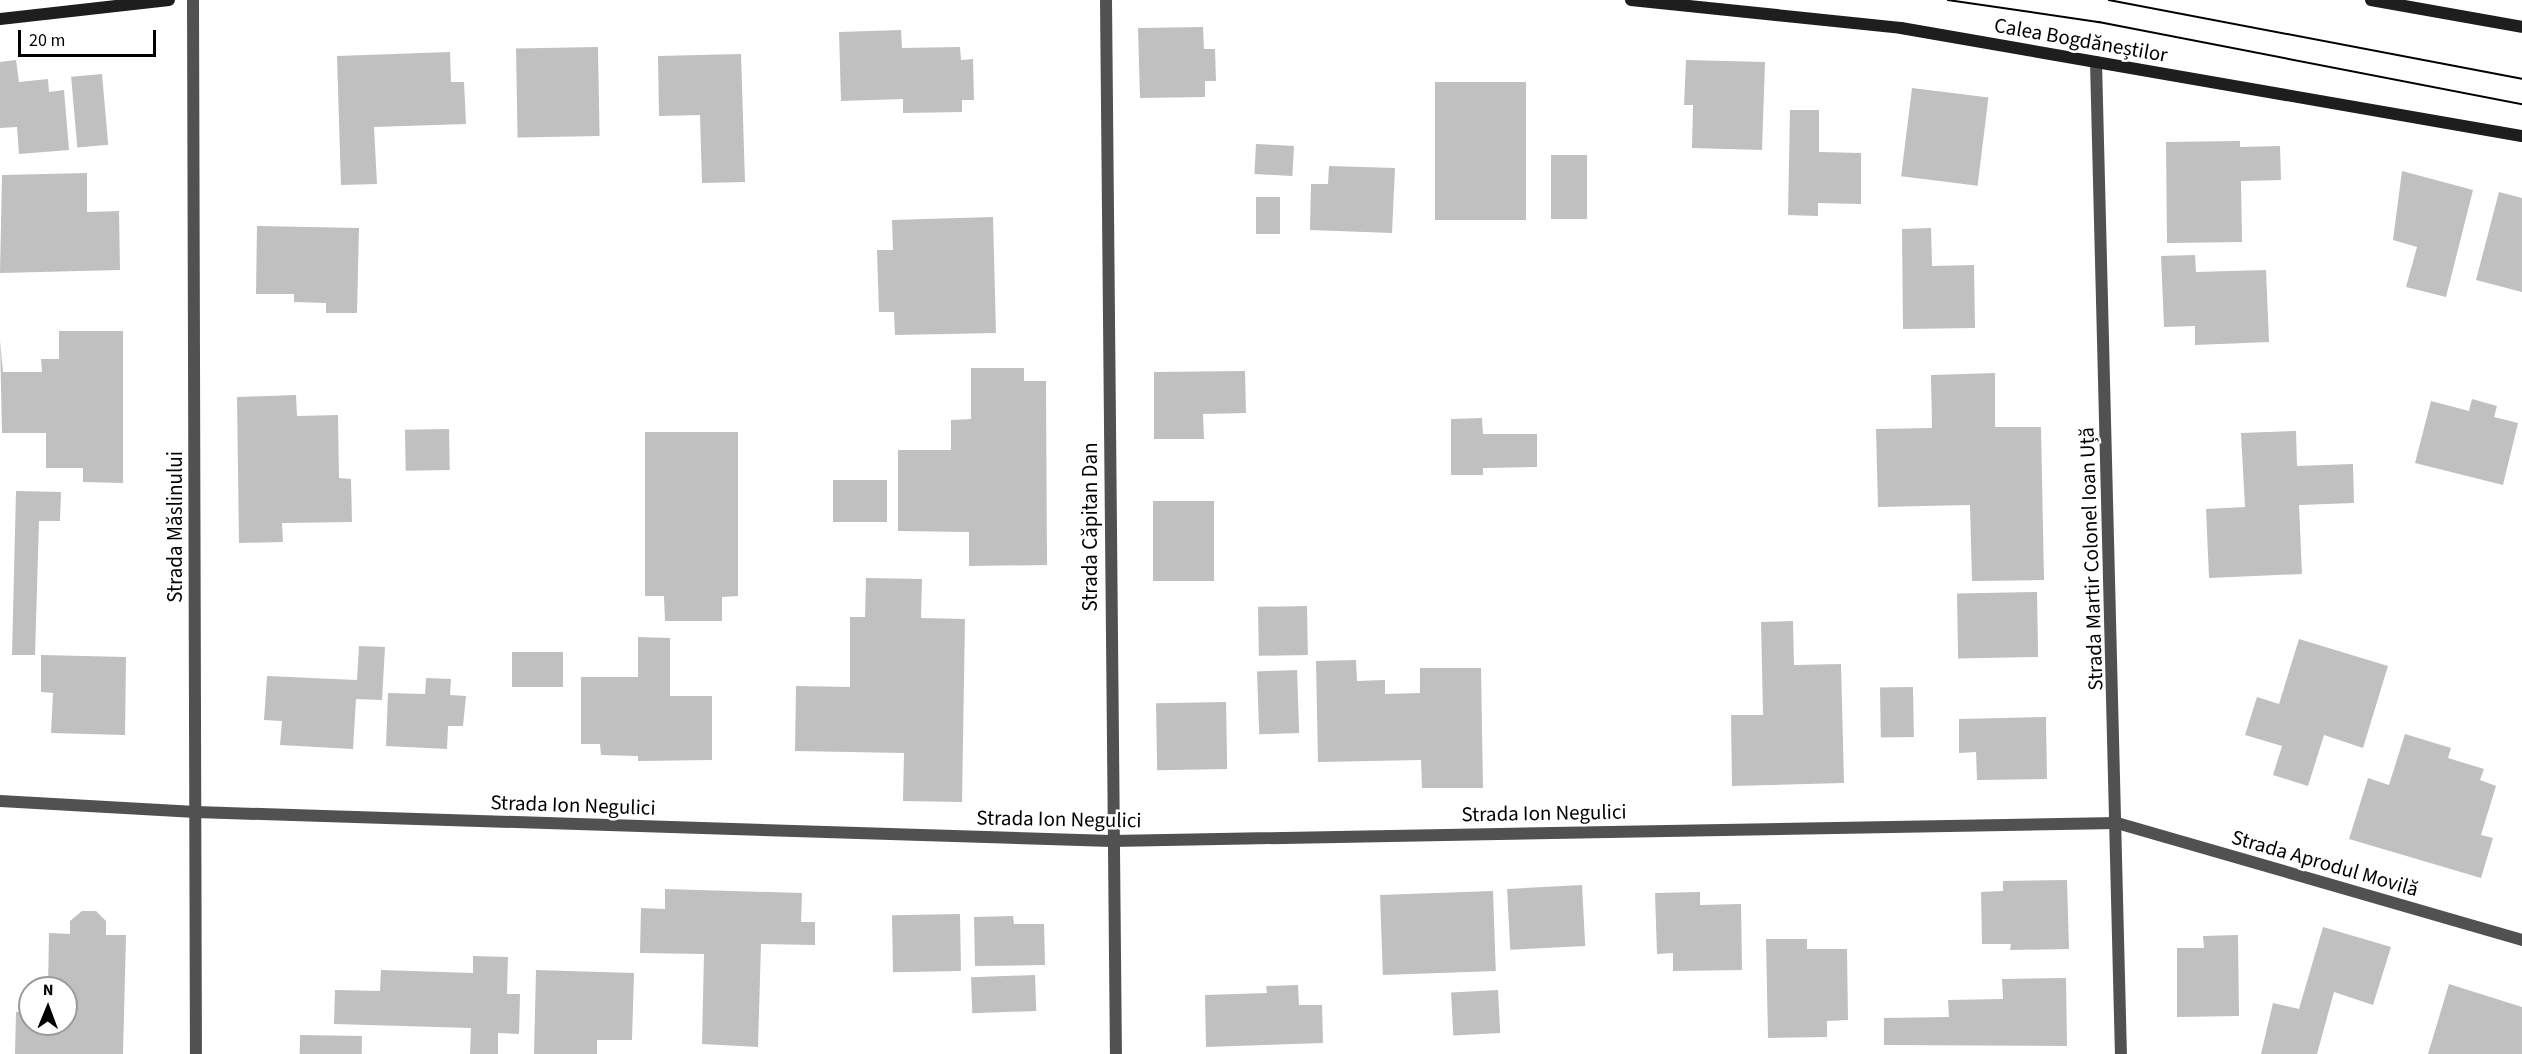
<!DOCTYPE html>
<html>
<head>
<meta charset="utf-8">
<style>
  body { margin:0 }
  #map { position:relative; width:2522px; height:1054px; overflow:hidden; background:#fff; font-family:"Source Sans 3",sans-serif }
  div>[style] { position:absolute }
  .building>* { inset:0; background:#c0c0c0; transform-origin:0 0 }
  .minor>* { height:12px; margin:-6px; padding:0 6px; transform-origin:6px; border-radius:6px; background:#515151 }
  .secondary>* { height:12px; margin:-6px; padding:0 6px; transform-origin:6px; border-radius:6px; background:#1e1e1e }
  .tram>* { height:1.5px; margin:-0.75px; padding:0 0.75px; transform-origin:0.75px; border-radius:0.75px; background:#000 }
  span { translate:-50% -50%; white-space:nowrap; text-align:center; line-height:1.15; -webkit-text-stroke:5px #fff; paint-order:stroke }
  .street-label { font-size:21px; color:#000 }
  .north { position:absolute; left:18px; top:976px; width:60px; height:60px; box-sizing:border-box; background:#fff; border:2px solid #999; border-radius:50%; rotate:1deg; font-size:16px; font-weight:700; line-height:24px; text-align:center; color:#000 }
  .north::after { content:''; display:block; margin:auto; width:21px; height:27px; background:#000; clip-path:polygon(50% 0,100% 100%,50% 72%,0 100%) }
  .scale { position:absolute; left:18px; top:30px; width:138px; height:27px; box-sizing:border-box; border:3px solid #000; border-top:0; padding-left:8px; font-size:18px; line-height:21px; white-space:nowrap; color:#000; -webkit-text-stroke:4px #fff; paint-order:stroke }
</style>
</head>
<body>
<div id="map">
  <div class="building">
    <i style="clip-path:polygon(1203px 27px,1204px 49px,1215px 49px,1216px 81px,1205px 81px,1205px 97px,1140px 98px,1138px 28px)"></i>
    <i style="clip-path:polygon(901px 30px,902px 48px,960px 47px,961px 60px,973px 59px,974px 100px,962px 100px,962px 112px,903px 113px,903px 99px,841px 101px,839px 32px)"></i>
    <i style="left:598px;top:47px;width:89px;height:82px;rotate:89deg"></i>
    <i style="clip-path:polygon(450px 52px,451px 82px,464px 82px,466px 124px,374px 127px,377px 184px,341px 185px,337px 56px)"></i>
    <i style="clip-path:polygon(741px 54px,745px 182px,702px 183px,700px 115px,659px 116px,658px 56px)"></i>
    <i style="clip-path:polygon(16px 60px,19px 82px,48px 79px,49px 92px,64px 90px,69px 150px,19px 154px,17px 127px,0 128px,0 62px)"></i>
    <i style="clip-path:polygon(1686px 60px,1765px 62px,1762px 150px,1692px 148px,1693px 105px,1684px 105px)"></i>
    <i style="left:102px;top:74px;width:71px;height:31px;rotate:85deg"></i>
    <i style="left:1435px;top:82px;width:91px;height:138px"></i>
    <i style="left:1912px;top:88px;width:77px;height:89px;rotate:7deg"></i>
    <i style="clip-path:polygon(1790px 110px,1819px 110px,1819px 152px,1861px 153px,1861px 204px,1818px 203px,1818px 216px,1788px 215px)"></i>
    <i style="clip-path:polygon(2240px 141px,2240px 147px,2280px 146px,2281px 180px,2241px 181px,2242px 242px,2167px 243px,2166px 142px)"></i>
    <i style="left:1256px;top:144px;width:38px;height:30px;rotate:3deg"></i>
    <i style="left:1551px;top:155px;width:36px;height:64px"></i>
    <i style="clip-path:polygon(1329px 166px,1395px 168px,1392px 233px,1310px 230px,1311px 184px,1328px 184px)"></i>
    <i style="clip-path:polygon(2402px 171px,2473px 190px,2446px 297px,2406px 287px,2417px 247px,2393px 240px)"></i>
    <i style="clip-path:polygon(87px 173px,87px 212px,119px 211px,120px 270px,0 273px,2px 175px)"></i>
    <i style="clip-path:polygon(2499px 192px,2522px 198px,2522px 292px,2476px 280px)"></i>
    <i style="left:1256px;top:197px;width:24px;height:37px"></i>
    <i style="clip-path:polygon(993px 217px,996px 333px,895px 335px,894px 312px,879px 312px,877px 250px,893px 250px,892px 220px)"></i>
    <i style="clip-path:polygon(257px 226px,359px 228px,357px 313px,326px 313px,326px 303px,294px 302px,294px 294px,256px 294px)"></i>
    <i style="clip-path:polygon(1931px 228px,1932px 266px,1974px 265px,1975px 328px,1903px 329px,1902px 229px)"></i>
    <i style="clip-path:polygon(2195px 255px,2196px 272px,2266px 270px,2269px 342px,2195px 345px,2195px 326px,2164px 327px,2161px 256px)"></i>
    <i style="clip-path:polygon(59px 331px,123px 331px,123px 483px,83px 482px,83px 468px,46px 468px,46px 433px,2px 433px,0 340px,3px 372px,42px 372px,41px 359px,59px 359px)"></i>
    <i style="clip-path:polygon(971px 368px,1024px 368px,1024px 381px,1046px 381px,1047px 565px,969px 566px,969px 532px,898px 531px,898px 450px,951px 450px,951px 420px,971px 419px)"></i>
    <i style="clip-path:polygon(1245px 371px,1246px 413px,1203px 414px,1204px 439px,1154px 439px,1154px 372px)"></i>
    <i style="clip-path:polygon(1995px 373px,1995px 427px,2041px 427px,2044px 580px,1972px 581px,1970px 505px,1878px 507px,1876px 429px,1932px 428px,1931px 375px)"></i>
    <i style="clip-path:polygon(296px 395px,297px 416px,338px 415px,339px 478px,351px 479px,352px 522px,282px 523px,283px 542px,239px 543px,237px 397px)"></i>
    <i style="clip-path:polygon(2472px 399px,2497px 406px,2494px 417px,2518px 423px,2503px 485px,2415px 463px,2431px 401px,2469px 411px)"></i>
    <i style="clip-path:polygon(1482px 418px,1483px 434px,1537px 434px,1537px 467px,1483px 468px,1483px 475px,1451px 475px,1451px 419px)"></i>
    <i style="left:449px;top:429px;width:41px;height:44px;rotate:89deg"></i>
    <i style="clip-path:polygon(2296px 431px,2297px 466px,2353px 464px,2354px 503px,2299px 505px,2302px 574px,2209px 578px,2206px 509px,2245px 507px,2241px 433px)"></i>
    <i style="clip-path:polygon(645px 432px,738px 432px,738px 596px,722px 597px,722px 621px,665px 621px,664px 596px,645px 596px)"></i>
    <i style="left:833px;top:480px;width:54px;height:42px"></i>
    <i style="clip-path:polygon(16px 491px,61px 492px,60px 521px,39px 521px,35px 655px,12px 655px)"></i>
    <i style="left:1214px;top:501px;width:80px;height:61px;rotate:90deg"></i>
    <i style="clip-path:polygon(866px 578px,922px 579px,921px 618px,965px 619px,962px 802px,903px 801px,904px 753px,795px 751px,796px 686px,850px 687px,850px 617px,865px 617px)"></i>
    <i style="left:2037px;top:592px;width:65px;height:80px;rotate:89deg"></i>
    <i style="left:1307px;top:606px;width:49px;height:49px;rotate:89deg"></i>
    <i style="clip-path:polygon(1793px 621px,1794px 665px,1841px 664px,1844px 783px,1732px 786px,1731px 715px,1763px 715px,1761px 622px)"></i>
    <i style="clip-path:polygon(638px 637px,670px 638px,670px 696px,712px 696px,712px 760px,638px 761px,638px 756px,601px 755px,600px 744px,581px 744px,581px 677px,638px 677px)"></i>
    <i style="clip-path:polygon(2299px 639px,2388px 666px,2363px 748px,2324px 735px,2308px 786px,2273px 775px,2282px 746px,2245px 735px,2257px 697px,2279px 704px)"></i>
    <i style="clip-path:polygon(359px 646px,385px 647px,382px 700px,356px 699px,353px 749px,280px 745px,282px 721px,264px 720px,267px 676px,357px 680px)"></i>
    <i style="left:512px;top:652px;width:51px;height:35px"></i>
    <i style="clip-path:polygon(41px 655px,126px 657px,125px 735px,51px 733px,53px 693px,41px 692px)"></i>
    <i style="clip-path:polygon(1356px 660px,1357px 681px,1385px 680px,1385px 694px,1420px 693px,1420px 668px,1481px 668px,1483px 788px,1422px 788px,1421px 760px,1318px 762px,1316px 661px)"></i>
    <i style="left:1297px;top:670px;width:63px;height:40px;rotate:88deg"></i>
    <i style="clip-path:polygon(426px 678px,451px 679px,450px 695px,466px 696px,463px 726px,448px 726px,447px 749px,386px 746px,388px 693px,425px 694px)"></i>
    <i style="left:1913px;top:687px;width:50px;height:33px;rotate:89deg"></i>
    <i style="left:1226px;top:702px;width:67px;height:70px;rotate:89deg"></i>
    <i style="clip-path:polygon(2046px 717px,2047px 779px,1977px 780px,1976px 752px,1959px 753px,1959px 719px)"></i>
    <i style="clip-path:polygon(2405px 734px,2451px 748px,2448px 758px,2484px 769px,2480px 780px,2496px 786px,2481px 835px,2493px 838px,2481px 878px,2349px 839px,2368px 778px,2389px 785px)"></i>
    <i style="clip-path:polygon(2067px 880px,2069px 949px,2010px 950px,2011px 944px,1982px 944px,1981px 892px,2003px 891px,2003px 881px)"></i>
    <i style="left:1582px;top:885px;width:61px;height:75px;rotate:87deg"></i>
    <i style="clip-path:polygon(665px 889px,802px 893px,801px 922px,815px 922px,815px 945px,761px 944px,758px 1047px,702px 1044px,704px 954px,640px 953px,641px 908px,665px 909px)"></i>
    <i style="left:1493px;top:891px;width:80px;height:113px;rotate:88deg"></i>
    <i style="clip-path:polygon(1700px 892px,1700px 905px,1741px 904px,1742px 970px,1673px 971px,1673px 953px,1657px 954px,1655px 893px)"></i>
    <i style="clip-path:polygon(82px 911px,96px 911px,106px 921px,106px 935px,126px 935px,123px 1054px,15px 1054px,16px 1012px,30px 1012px,30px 1024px,66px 1024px,66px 988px,48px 988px,49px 933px,70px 934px,70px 921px)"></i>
    <i style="left:960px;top:914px;width:57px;height:68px;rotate:89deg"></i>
    <i style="clip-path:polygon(1013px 916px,1014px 924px,1044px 924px,1045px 965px,975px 966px,974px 917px)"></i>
    <i style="clip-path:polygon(2323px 927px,2391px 947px,2373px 1005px,2334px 992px,2317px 1054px,2261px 1054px,2273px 1003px,2299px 1009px)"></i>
    <i style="clip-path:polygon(2238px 935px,2239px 1016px,2177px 1017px,2177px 948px,2204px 948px,2203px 936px)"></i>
    <i style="clip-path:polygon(1766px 939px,1807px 939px,1807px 949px,1847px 949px,1848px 1020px,1827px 1021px,1827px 1037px,1768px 1038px)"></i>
    <i style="clip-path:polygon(473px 956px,508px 957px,507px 994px,520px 994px,519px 1034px,498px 1033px,498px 1054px,470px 1054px,471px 1028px,334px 1024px,335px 990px,380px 991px,381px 970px,473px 973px)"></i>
    <i style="clip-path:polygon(536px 970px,634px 973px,632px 1040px,597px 1040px,597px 1054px,534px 1054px)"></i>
    <i style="left:1035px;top:975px;width:36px;height:64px;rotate:88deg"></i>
    <i style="clip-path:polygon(2066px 978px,2067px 1046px,1884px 1045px,1884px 1018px,1949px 1017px,1948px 1000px,2003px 999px,2002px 979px)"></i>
    <i style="clip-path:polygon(2449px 984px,2522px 1007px,2522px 1054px,2428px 1054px)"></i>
    <i style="clip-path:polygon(1298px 985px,1299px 1005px,1322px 1005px,1323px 1043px,1206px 1047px,1205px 995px,1267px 993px,1266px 986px)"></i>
    <i style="left:1498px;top:990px;width:43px;height:47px;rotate:87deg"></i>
    <i style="left:300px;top:1035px;width:62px;height:19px;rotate:1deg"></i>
  </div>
  <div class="minor">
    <i style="left:193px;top:0;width:1054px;rotate:89.84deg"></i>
    <i style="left:1106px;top:0;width:1054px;rotate:89.46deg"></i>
    <i style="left:2096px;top:62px;width:992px;rotate:88.56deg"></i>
    <i style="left:0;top:801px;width:196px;rotate:3.2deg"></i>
    <i style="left:196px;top:812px;width:916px;rotate:1.81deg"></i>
    <i style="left:1112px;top:841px;width:1005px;rotate:-1.03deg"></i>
    <i style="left:2117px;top:823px;width:422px;rotate:16.1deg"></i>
  </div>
  <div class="secondary">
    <i style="left:1631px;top:0;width:271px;rotate:5.9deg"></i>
    <i style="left:1901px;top:28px;width:630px;rotate:9.87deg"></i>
    <i style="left:2371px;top:0;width:153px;rotate:10.1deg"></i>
    <i style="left:0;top:19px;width:170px;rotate:-6.4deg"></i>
  </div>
  <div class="tram">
    <i style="left:1948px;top:0;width:153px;rotate:8.3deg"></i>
    <i style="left:2099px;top:22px;width:431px;rotate:11deg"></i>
    <i style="left:2109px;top:0;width:420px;rotate:10.8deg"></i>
  </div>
  <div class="street-label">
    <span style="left:2081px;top:40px;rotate:10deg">Calea Bogdăneștilor</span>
    <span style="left:175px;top:527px;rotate:-90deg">Strada Măslinului</span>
    <span style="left:1090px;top:527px;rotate:-90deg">Strada Căpitan Dan</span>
    <span style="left:2091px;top:559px;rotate:-92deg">Strada Martir Colonel Ioan Uță</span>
    <span style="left:573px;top:805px;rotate:2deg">Strada Ion Negulici</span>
    <span style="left:1544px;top:813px;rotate:-1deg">Strada Ion Negulici</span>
    <span style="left:1059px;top:819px;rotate:1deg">Strada Ion Negulici</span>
    <span style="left:2325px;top:863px;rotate:16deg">Strada Aprodul Movilă</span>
  </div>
  <div class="north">N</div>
  <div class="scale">20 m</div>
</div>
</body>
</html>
